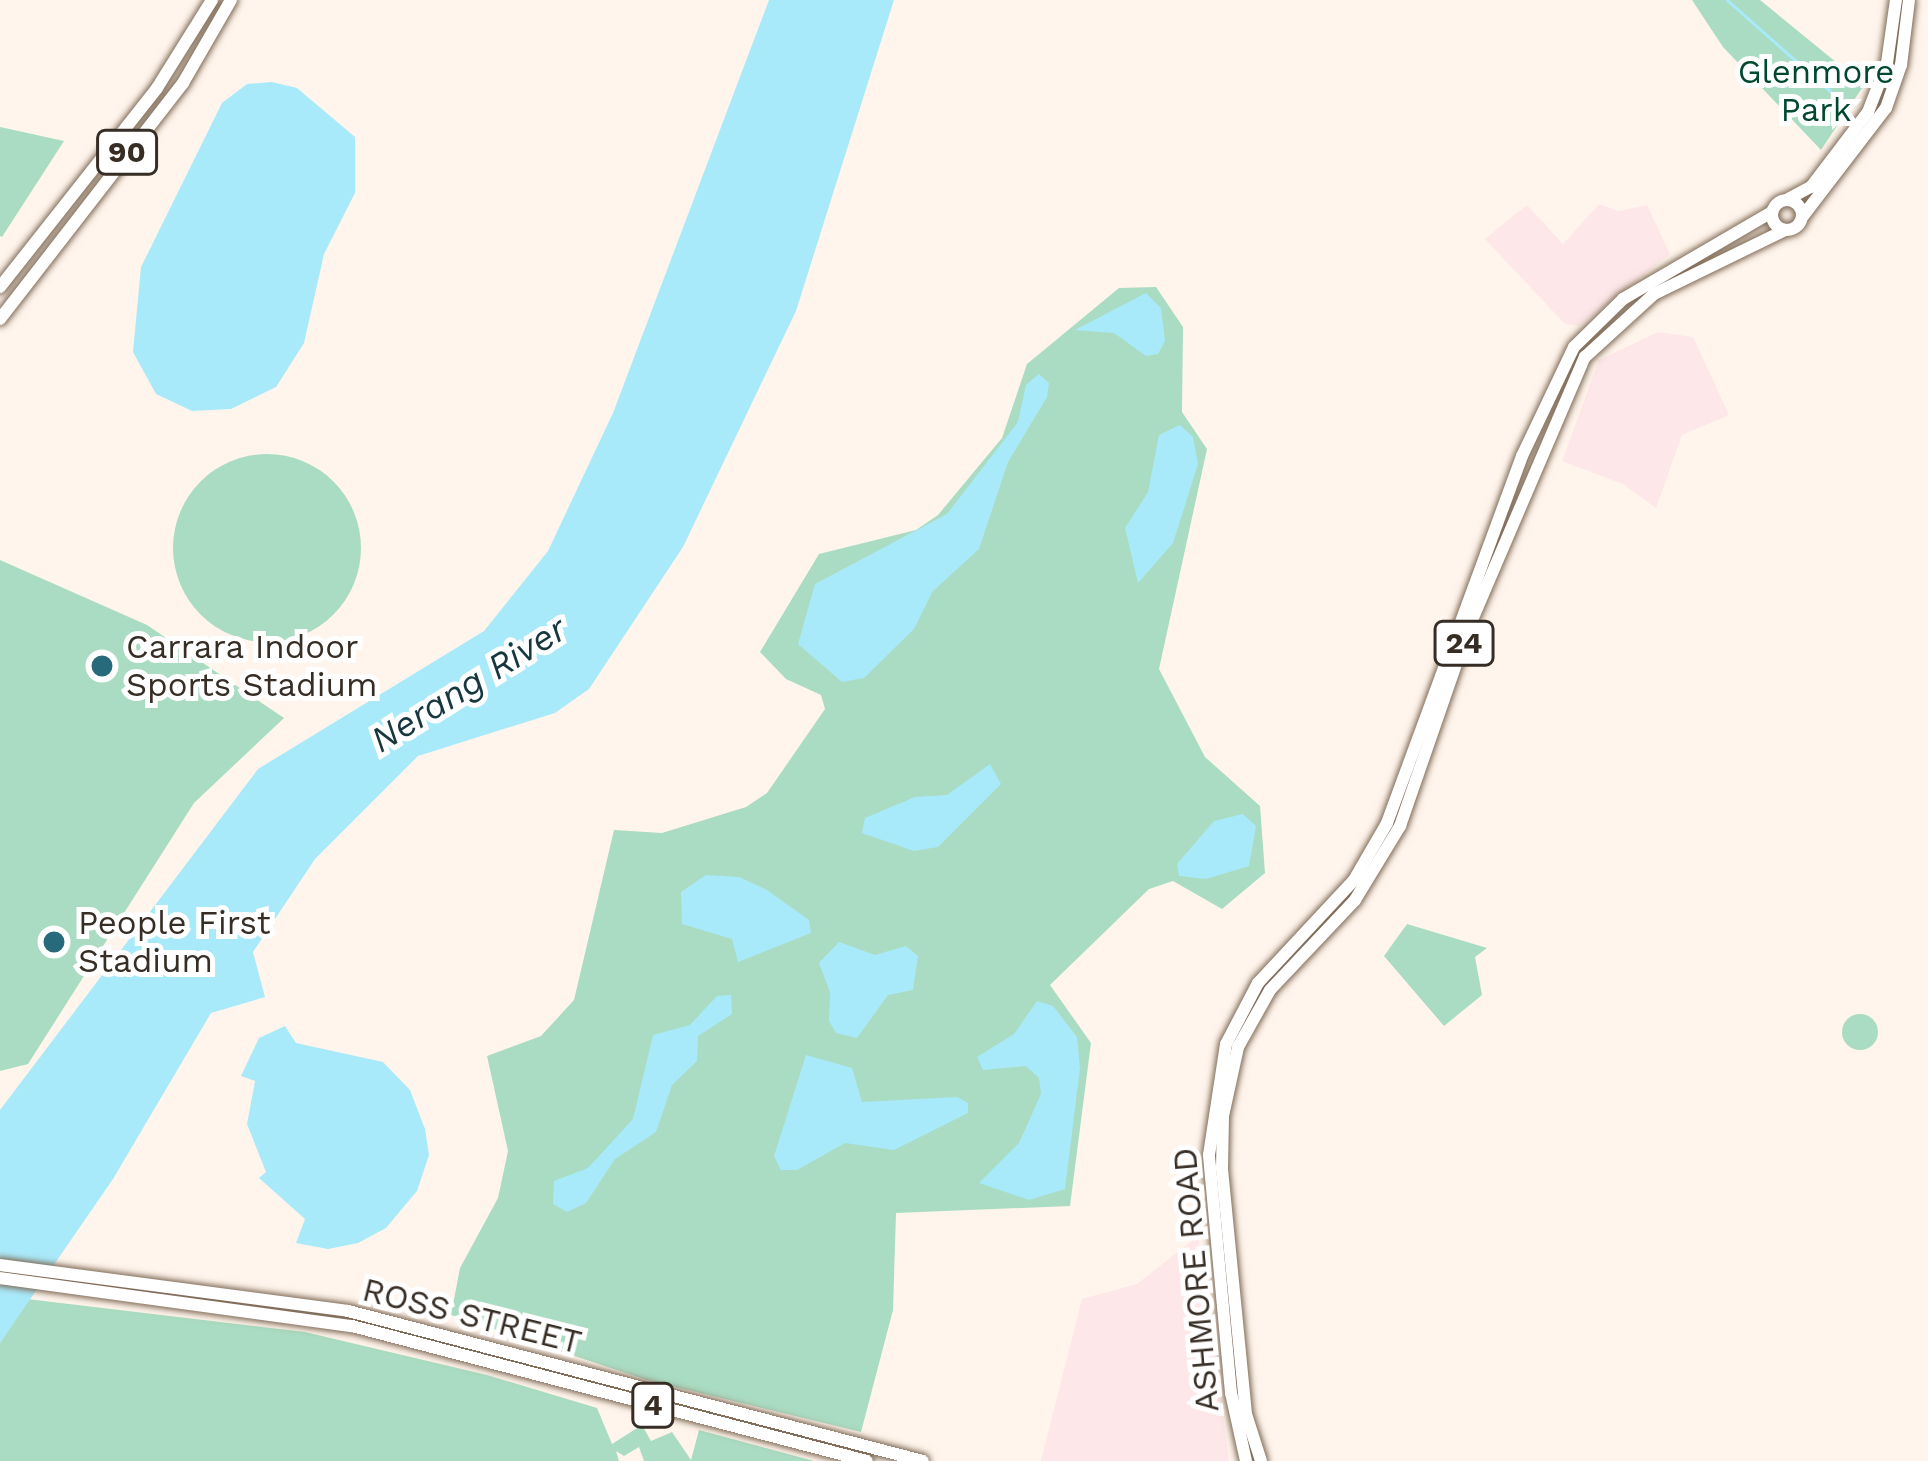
<!DOCTYPE html>
<html>
<head>
<meta charset="utf-8">
<style>
  body { margin:0 }
  #map { position:relative; width:1928px; height:1461px; overflow:hidden; background:#fff5ec; font-family:"Work Sans",sans-serif }
  div>[style] { position:absolute }
  .commercial>* { inset:0; background:#fde7e8 }
  .green>* { inset:0; background:#a9dcc2 }
  .round { border-radius:50% }
  .water>* { inset:0; background:#a9eafa }
  .stream>* { height:3px; margin:-1.5px; padding:0 1.5px; transform-origin:1.5px; border-radius:1.5px; background:#a9eafa }
  .roads { filter:drop-shadow(0 0 3px #806c58) drop-shadow(0 0 3px #806c58) }
  .primary>* { height:12px; margin:-6px; padding:0 6px; transform-origin:6px; border-radius:6px; background:#fff }
  .primary>.ring { margin:-6px; padding:0; box-sizing:content-box; background:none; border:12px solid #fff; border-radius:50% }
  .dots>* { width:33px; height:33px; translate:-50% -50%; box-sizing:border-box; border:6px solid #fff; border-radius:50% }
  span { translate:-50% -50%; white-space:nowrap; text-align:center; line-height:1.15; -webkit-text-stroke:10px #fff; paint-order:stroke }
  .shield-label span { padding:3px 9px; background:#fff; border:3px solid; border-radius:9px; -webkit-text-stroke-width:0 }
  .shield-label { font-size:30px; color:#362d25; font-weight:700 }
  .park-label { font-size:33px; color:#00482f }
  .poi-label { font-size:33px; color:#362d25 }
  .left { translate:0 -50%; text-align:left }
  .street-label { font-size:33px; color:#362d25 }
  .water-label { font-size:36px; color:#17373e; font-style:italic }
</style>
</head>
<body>
<div id="map">
  <div class="commercial">
    <i style="clip-path:polygon(1599px 204px,1618px 211px,1647px 205px,1670px 254px,1579px 326px,1565px 324px,1485px 239px,1527px 205px,1563px 244px)"></i>
    <i style="clip-path:polygon(1658px 332px,1693px 337px,1729px 415px,1682px 435px,1656px 508px,1623px 484px,1562px 461px,1599px 360px)"></i>
    <i style="clip-path:polygon(1198px 1236px,1229px 1461px,1041px 1461px,1082px 1299px,1137px 1284px)"></i>
  </div>
  <div class="green">
    <i style="clip-path:polygon(1692px 0,1760px 0,1864px 85px,1821px 150px,1723px 47px)"></i>
    <i style="clip-path:polygon(0 127px,64px 141px,2px 237px,0 236px)"></i>
    <i style="clip-path:polygon(1156px 287px,1183px 327px,1182px 412px,1207px 449px,1159px 669px,1205px 757px,1260px 806px,1265px 873px,1222px 909px,1173px 881px,1149px 889px,1050px 985px,1091px 1043px,1070px 1206px,896px 1213px,893px 1310px,861px 1432px,647px 1380px,451px 1315px,460px 1268px,498px 1198px,508px 1151px,487px 1056px,541px 1036px,574px 1000px,614px 830px,662px 833px,746px 807px,767px 793px,825px 709px,821px 695px,786px 679px,760px 652px,819px 554px,916px 530px,938px 515px,1002px 438px,1027px 364px,1119px 288px)"></i>
    <i class="round" style="left:173px;top:454px;width:188px;height:188px"></i>
    <i style="clip-path:polygon(0 560px,147px 625px,284px 718px,194px 803px,28px 1064px,0 1071px)"></i>
    <i style="clip-path:polygon(1407px 924px,1487px 948px,1475px 957px,1482px 995px,1444px 1026px,1384px 956px)"></i>
    <i class="round" style="left:1842px;top:1014px;width:36px;height:36px"></i>
    <i style="clip-path:polygon(27px 1299px,305px 1332px,487px 1375px,597px 1408px,612px 1444px,642px 1425px,651px 1441px,672px 1432px,691px 1460px,699px 1430px,814px 1461px,644px 1461px,639px 1447px,624px 1456px,616px 1451px,619px 1461px,0 1461px,0 1343px)"></i>
  </div>
  <div class="water">
    <i style="clip-path:polygon(769px 0,894px 0,796px 311px,683px 547px,589px 689px,555px 713px,418px 756px,315px 859px,253px 952px,265px 997px,211px 1013px,113px 1179px,0 1343px,0 1110px,258px 769px,484px 631px,548px 551px,613px 413px)"></i>
    <i style="clip-path:polygon(272px 82px,297px 88px,355px 137px,355px 193px,324px 254px,304px 343px,276px 387px,231px 409px,192px 411px,156px 394px,133px 352px,141px 267px,222px 103px,247px 84px)"></i>
    <i style="clip-path:polygon(1146px 293px,1161px 308px,1165px 341px,1158px 354px,1146px 356px,1114px 333px,1075px 330px)"></i>
    <i style="clip-path:polygon(1039px 374px,1049px 383px,1047px 397px,1008px 462px,979px 549px,933px 591px,914px 629px,864px 678px,842px 682px,798px 644px,815px 584px,947px 514px,1018px 422px,1026px 385px)"></i>
    <i style="clip-path:polygon(1180px 425px,1193px 437px,1198px 464px,1173px 543px,1138px 583px,1125px 528px,1148px 492px,1159px 435px)"></i>
    <i style="clip-path:polygon(990px 764px,1001px 784px,938px 847px,914px 851px,862px 833px,865px 818px,915px 797px,947px 795px)"></i>
    <i style="clip-path:polygon(1243px 814px,1256px 826px,1249px 866px,1206px 879px,1179px 876px,1177px 864px,1214px 821px)"></i>
    <i style="clip-path:polygon(706px 875px,739px 877px,767px 890px,809px 920px,811px 933px,738px 962px,732px 939px,682px 924px,681px 892px)"></i>
    <i style="clip-path:polygon(839px 942px,875px 955px,906px 946px,918px 956px,913px 990px,888px 995px,857px 1038px,836px 1033px,829px 1021px,830px 992px,819px 963px)"></i>
    <i style="clip-path:polygon(731px 995px,732px 1014px,698px 1036px,697px 1061px,672px 1085px,656px 1132px,615px 1159px,586px 1203px,567px 1212px,553px 1204px,554px 1181px,588px 1168px,633px 1119px,653px 1035px,690px 1025px,717px 996px)"></i>
    <i style="clip-path:polygon(1037px 1001px,1053px 1006px,1077px 1037px,1080px 1068px,1065px 1189px,1029px 1200px,979px 1183px,1019px 1143px,1041px 1094px,1039px 1078px,1026px 1066px,983px 1070px,977px 1057px,1014px 1034px)"></i>
    <i style="clip-path:polygon(285px 1026px,296px 1043px,383px 1062px,410px 1090px,425px 1129px,429px 1155px,417px 1191px,386px 1228px,358px 1243px,328px 1249px,296px 1243px,305px 1219px,259px 1178px,266px 1172px,247px 1124px,255px 1081px,241px 1076px,259px 1038px)"></i>
    <i style="clip-path:polygon(806px 1055px,852px 1068px,862px 1102px,957px 1097px,968px 1103px,968px 1113px,894px 1150px,845px 1143px,797px 1170px,781px 1170px,774px 1156px)"></i>
  </div>
  <div class="stream">
    <i style="left:1727px;top:0;width:162px;rotate:41.5deg"></i>
  </div>
  <div class="roads">
    <div class="primary">
      <i style="left:1788px;top:199px;width:26px;rotate:-28deg"></i>
      <i style="left:1811px;top:187px;width:94px;rotate:-52.8deg"></i>
      <i style="left:1868px;top:112px;width:53px;rotate:-68.8deg"></i>
      <i style="left:1887px;top:63px;width:64px;rotate:-81.9deg"></i>
      <i class="ring" style="left:1772px;top:200px;width:18px;height:18px"></i>
      <i style="left:1803px;top:216px;width:136px;rotate:-52.5deg"></i>
      <i style="left:1886px;top:108px;width:46px;rotate:-70.8deg"></i>
      <i style="left:1901px;top:65px;width:65px;rotate:-83deg"></i>
      <i style="left:0;top:287px;width:253px;rotate:-51.7deg"></i>
      <i style="left:157px;top:88px;width:104px;rotate:-58deg"></i>
      <i style="left:0;top:319px;width:299px;rotate:-52.2deg"></i>
      <i style="left:183px;top:83px;width:96px;rotate:-60deg"></i>
      <i style="left:0;top:1265px;width:351px;rotate:7.5deg"></i>
      <i style="left:348px;top:1311px;width:594px;rotate:14.62deg"></i>
      <i style="left:0;top:1278px;width:355px;rotate:7.8deg"></i>
      <i style="left:352px;top:1326px;width:532px;rotate:14.69deg"></i>
      <i style="left:1246px;top:1461px;width:70px;rotate:-102.4deg"></i>
      <i style="left:1231px;top:1393px;width:239px;rotate:-95.3deg"></i>
      <i style="left:1209px;top:1155px;width:112px;rotate:-81.3deg"></i>
      <i style="left:1226px;top:1044px;width:69px;rotate:-62.3deg"></i>
      <i style="left:1258px;top:983px;width:141px;rotate:-47deg"></i>
      <i style="left:1354px;top:880px;width:66px;rotate:-59.9deg"></i>
      <i style="left:1387px;top:823px;width:391px;rotate:-69.8deg"></i>
      <i style="left:1522px;top:456px;width:121px;rotate:-64.5deg"></i>
      <i style="left:1574px;top:347px;width:69px;rotate:-44.4deg"></i>
      <i style="left:1623px;top:299px;width:173px;rotate:-30.3deg"></i>
      <i style="left:1261px;top:1461px;width:49px;rotate:-107.7deg"></i>
      <i style="left:1246px;top:1414px;width:247px;rotate:-95.6deg"></i>
      <i style="left:1222px;top:1168px;width:52px;rotate:-88.9deg"></i>
      <i style="left:1223px;top:1116px;width:71px;rotate:-77.7deg"></i>
      <i style="left:1238px;top:1047px;width:65px;rotate:-60.7deg"></i>
      <i style="left:1270px;top:990px;width:124px;rotate:-46.6deg"></i>
      <i style="left:1355px;top:900px;width:87px;rotate:-58.7deg"></i>
      <i style="left:1400px;top:826px;width:211px;rotate:-70.9deg"></i>
      <i style="left:1469px;top:627px;width:294px;rotate:-66.8deg"></i>
      <i style="left:1585px;top:357px;width:93px;rotate:-42.4deg"></i>
      <i style="left:1654px;top:294px;width:146px;rotate:-26deg"></i>
    </div>
  </div>
  <div class="dots">
    <i style="left:102px;top:666px;background:#266a7b"></i>
    <i style="left:54px;top:942px;background:#266a7b"></i>
  </div>
  <div class="shield-label">
    <span style="left:127px;top:152px">90</span>
    <span style="left:1464px;top:643px">24</span>
    <span style="left:653px;top:1405px">4</span>
  </div>
  <div class="park-label">
    <span style="left:1816px;top:91px">Glenmore<br>Park</span>
  </div>
  <div class="poi-label">
    <span class="left" style="left:126px;top:666px">Carrara Indoor<br>Sports Stadium</span>
    <span class="left" style="left:78px;top:942px">People First<br>Stadium</span>
  </div>
  <div class="street-label">
    <span style="left:1196px;top:1280px;rotate:-95deg">ASHMORE ROAD</span>
    <span style="left:472px;top:1316px;rotate:14deg">ROSS STREET</span>
  </div>
  <div class="water-label">
    <span style="left:469px;top:685px;rotate:-32deg">Nerang River</span>
  </div>
</div>
</body>
</html>
